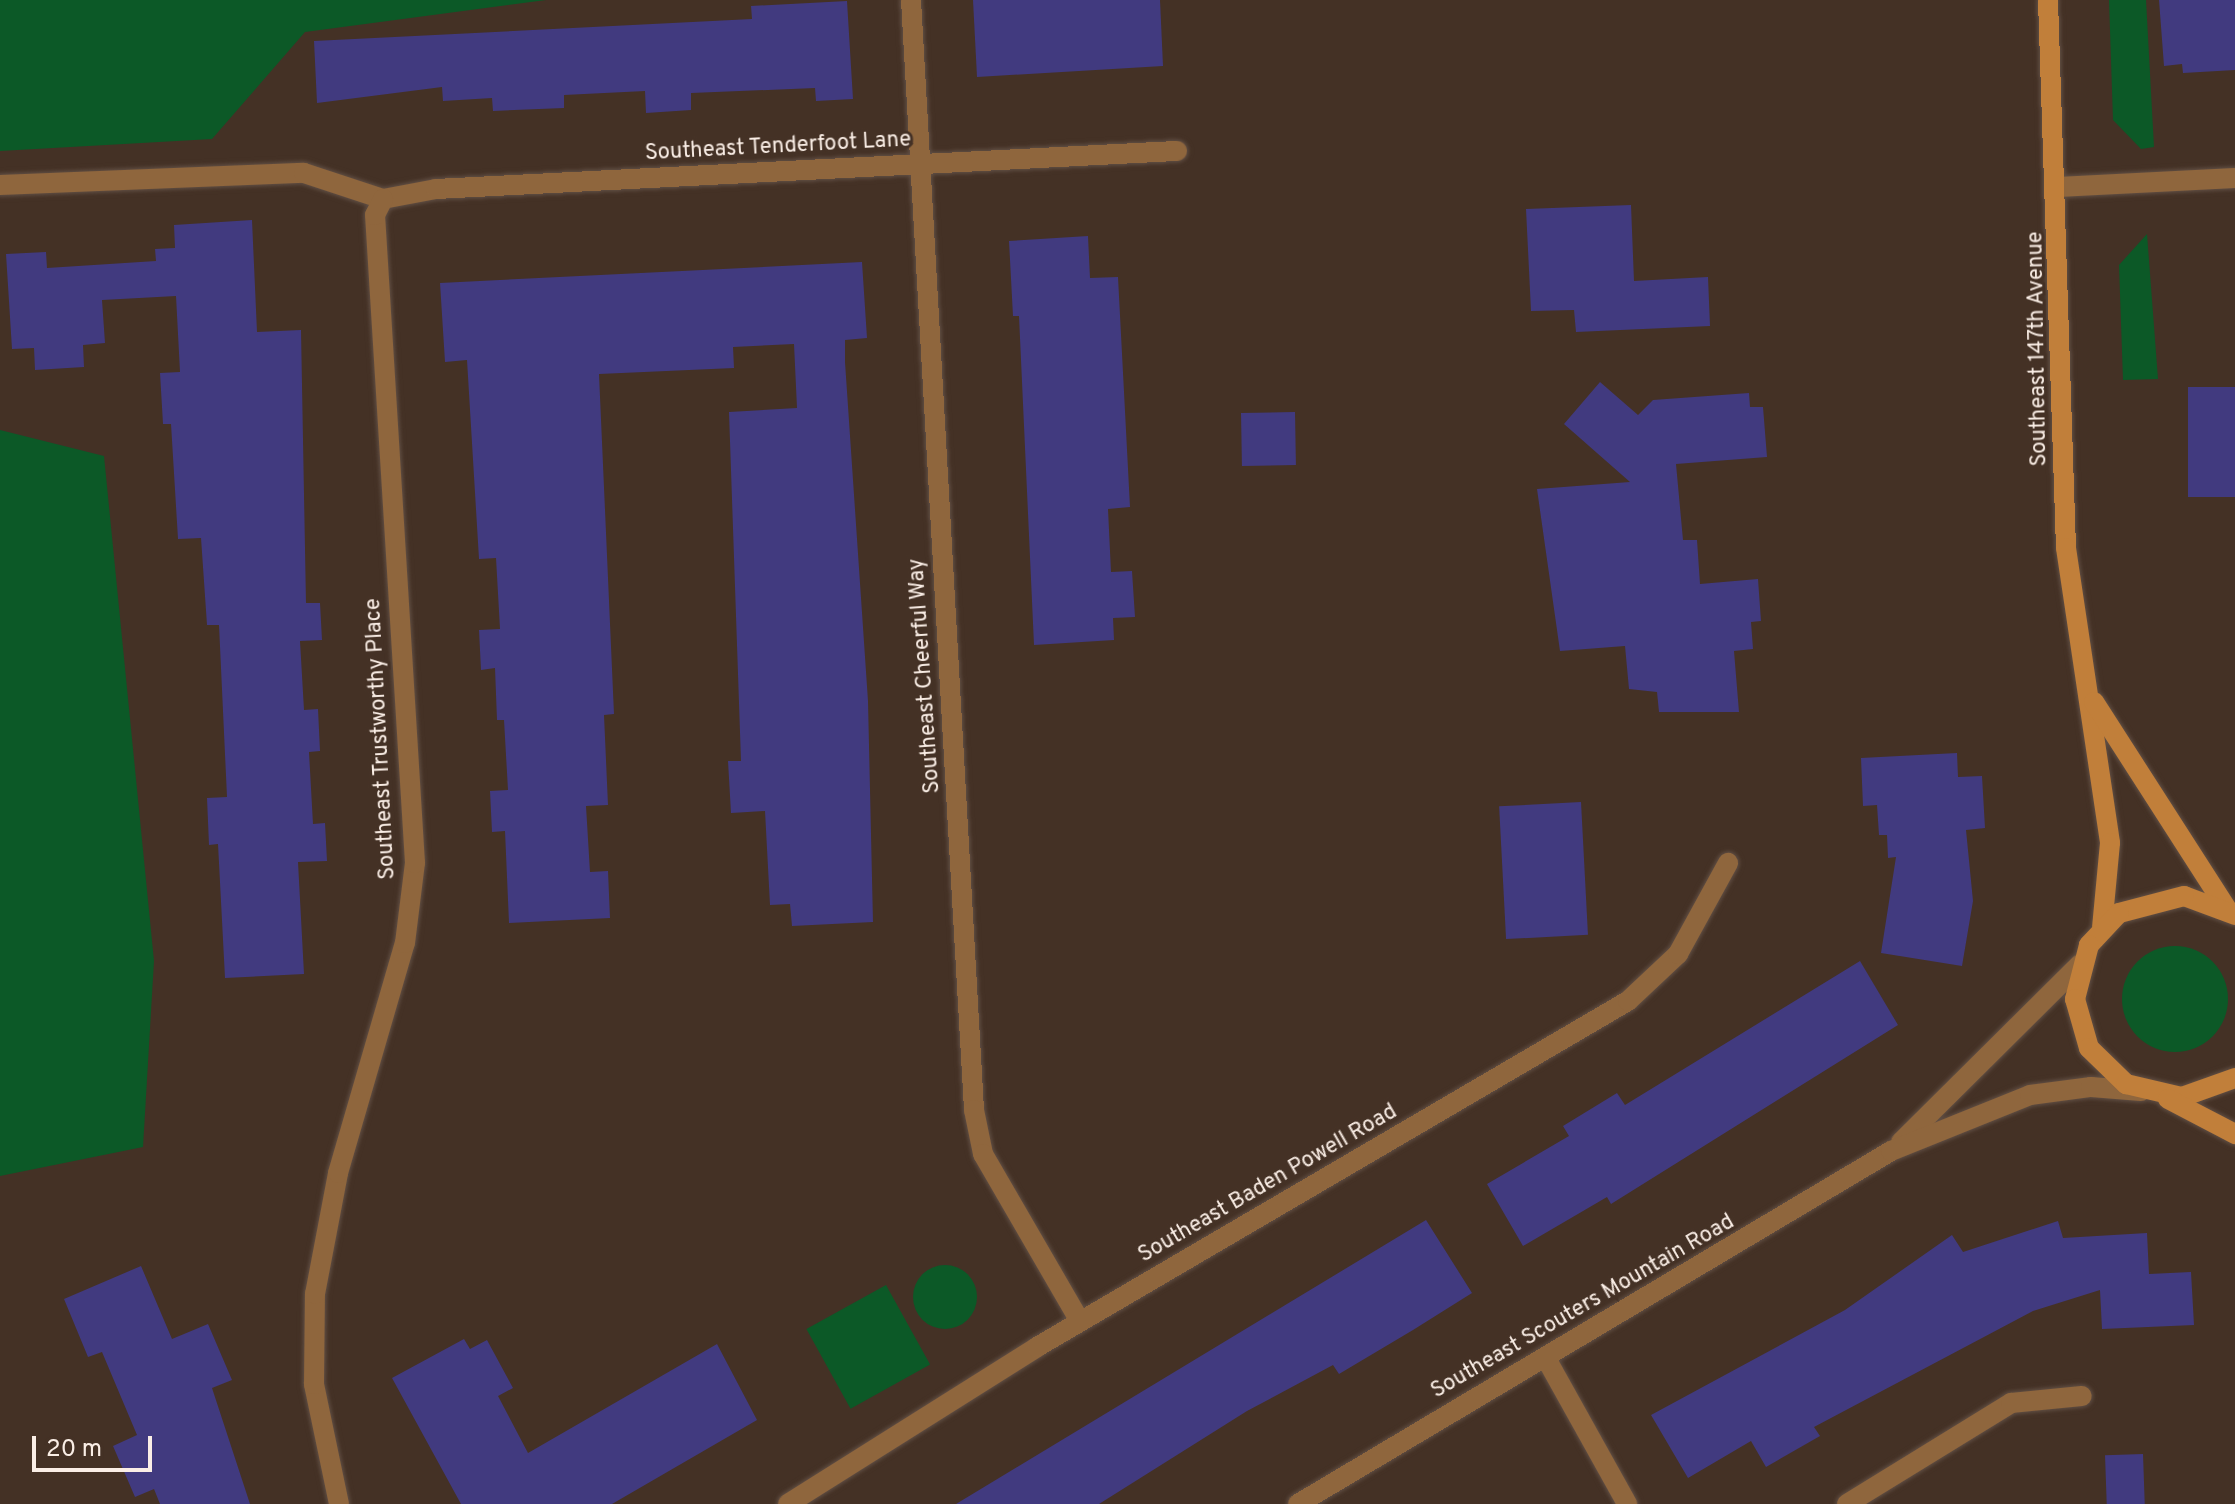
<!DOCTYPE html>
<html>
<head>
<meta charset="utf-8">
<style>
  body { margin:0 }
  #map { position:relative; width:2235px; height:1504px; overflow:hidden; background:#443125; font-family:Overpass,sans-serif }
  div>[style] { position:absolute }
  .green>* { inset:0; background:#0c5927; transform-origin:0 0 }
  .round { border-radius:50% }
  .building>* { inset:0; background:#413a7f; transform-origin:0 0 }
  .roads { filter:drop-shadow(0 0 2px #614f44) drop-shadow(0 0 2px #614f44) }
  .minor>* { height:20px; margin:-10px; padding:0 10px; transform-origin:10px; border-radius:10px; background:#8f663d }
  .tertiary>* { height:20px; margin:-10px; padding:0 10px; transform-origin:10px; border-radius:10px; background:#8f663d }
  .secondary>* { height:20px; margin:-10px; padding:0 10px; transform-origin:10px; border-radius:10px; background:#c17f3a }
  span { translate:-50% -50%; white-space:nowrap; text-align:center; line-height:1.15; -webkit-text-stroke:6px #443125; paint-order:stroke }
  .street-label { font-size:22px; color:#faeee6 }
  .scale { position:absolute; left:32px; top:1436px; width:120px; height:36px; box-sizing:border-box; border:4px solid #faeee6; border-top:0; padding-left:10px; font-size:24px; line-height:28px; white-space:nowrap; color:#faeee6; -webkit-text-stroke:6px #443125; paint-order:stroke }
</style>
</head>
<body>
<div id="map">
  <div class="green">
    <i style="clip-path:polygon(0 0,546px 0,305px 32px,212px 139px,0 151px)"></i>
    <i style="clip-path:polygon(2109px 0,2146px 0,2154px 147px,2141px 149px,2113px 120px)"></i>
    <i style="clip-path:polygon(2147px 234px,2158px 379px,2123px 380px,2119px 265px)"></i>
    <i style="clip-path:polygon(0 430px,104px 456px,154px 961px,143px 1147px,0 1176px)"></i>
    <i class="round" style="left:2122px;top:946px;width:106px;height:106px"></i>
    <i class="round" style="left:913px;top:1265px;width:64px;height:64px"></i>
    <i style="left:886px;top:1285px;width:91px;height:91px;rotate:61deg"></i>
  </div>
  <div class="building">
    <i style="clip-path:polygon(973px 0,1160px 0,1163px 66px,977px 77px)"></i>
    <i style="clip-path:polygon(2159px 0,2235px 0,2235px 70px,2183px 73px,2182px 64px,2164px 66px)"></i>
    <i style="clip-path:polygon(847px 1px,853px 99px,816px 101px,815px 88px,691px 93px,691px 110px,646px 113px,645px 91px,564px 95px,564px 108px,493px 111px,492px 98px,443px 101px,442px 87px,317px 103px,314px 41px,752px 19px,751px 6px)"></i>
    <i style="clip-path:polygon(1631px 205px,1634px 281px,1708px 277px,1710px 326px,1576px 332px,1574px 310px,1531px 311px,1526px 209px)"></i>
    <i style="clip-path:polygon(252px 220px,257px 332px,301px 330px,306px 603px,320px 603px,322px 640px,300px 641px,304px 710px,318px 709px,320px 751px,309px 752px,313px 824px,325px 823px,327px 861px,298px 862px,304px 974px,225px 978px,218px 844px,209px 845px,207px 798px,227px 797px,219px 625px,207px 625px,201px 538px,178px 539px,171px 424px,163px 424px,160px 373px,180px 372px,176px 296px,102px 300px,105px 343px,83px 345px,84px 367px,35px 370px,34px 348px,12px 349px,6px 254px,46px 252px,47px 268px,156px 261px,155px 249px,175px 248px,174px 225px)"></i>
    <i style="clip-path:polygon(1088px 236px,1090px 278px,1118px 277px,1130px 507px,1108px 509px,1111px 572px,1132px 571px,1135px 617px,1113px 618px,1114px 640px,1034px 645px,1019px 316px,1013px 316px,1009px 241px)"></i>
    <i style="clip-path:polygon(862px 262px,867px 338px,845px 340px,845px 362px,868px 701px,873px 922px,792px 926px,790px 904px,770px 905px,765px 811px,731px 813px,728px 761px,741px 761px,729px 412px,797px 408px,794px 344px,733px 347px,734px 368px,599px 374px,614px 714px,604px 715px,608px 805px,586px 806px,590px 872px,608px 871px,610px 918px,509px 923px,505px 831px,492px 832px,490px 791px,508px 790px,504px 720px,497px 720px,495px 668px,481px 670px,479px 630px,500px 629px,496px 558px,479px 559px,467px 360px,445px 362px,440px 283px)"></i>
    <i style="clip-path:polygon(1600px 382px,1638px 415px,1653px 400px,1749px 393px,1750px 407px,1763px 407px,1767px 457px,1676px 464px,1683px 540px,1697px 540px,1700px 584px,1758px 579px,1761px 621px,1751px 622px,1753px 649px,1734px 651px,1739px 712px,1659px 712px,1657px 692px,1629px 689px,1625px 646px,1560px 651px,1537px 489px,1630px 482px,1564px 424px)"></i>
    <i style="left:2235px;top:387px;width:110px;height:47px;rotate:90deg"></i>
    <i style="left:1295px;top:412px;width:53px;height:54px;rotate:89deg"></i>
    <i style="clip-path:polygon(1957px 753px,1958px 777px,1982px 776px,1985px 828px,1966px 830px,1973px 901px,1962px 966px,1881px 953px,1896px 857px,1888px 858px,1887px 835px,1879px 835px,1877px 805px,1863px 806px,1861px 758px)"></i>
    <i style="left:1581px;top:802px;width:133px;height:82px;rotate:87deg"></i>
    <i style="clip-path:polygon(1860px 961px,1898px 1025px,1611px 1204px,1607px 1197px,1523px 1246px,1487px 1184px,1569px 1136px,1563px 1126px,1617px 1093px,1625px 1105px)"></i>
    <i style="clip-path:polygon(1426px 1220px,1472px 1293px,1413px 1330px,1339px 1374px,1333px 1365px,1247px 1411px,1099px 1504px,956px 1504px)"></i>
    <i style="clip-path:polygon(2058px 1221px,2063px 1238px,2147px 1233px,2149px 1274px,2191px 1272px,2194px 1325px,2102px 1329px,2100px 1290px,2033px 1311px,1814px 1427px,1820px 1436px,1766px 1467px,1751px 1441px,1688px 1478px,1651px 1415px,1845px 1310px,1952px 1235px,1963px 1252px)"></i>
    <i style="clip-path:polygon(141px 1266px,172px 1339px,208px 1324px,232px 1380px,212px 1388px,250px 1504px,160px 1504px,154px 1489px,135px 1497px,113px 1446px,137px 1435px,102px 1352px,88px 1357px,64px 1299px)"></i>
    <i style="clip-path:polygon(464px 1339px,470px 1349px,487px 1340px,513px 1388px,498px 1396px,528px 1453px,717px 1344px,757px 1420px,612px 1504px,461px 1504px,392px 1378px)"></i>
    <i style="left:2143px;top:1454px;width:50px;height:38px;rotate:88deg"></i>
  </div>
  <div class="roads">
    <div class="minor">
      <i style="left:911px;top:0;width:1112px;rotate:86.75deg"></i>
      <i style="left:974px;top:1110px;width:45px;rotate:78.4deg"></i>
      <i style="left:983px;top:1154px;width:193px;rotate:59.9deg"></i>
      <i style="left:0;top:185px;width:304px;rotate:-2.3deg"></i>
      <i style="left:304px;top:173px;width:83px;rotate:18.2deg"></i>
      <i style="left:2058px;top:187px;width:177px;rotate:-2.9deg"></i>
      <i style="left:383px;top:199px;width:54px;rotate:-10.7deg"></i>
      <i style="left:436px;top:189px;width:742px;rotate:-2.94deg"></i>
      <i style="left:1547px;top:1360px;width:165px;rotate:60.9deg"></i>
      <i style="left:339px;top:1504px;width:123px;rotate:-101.8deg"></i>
      <i style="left:314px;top:1384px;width:90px;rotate:-89.4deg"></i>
      <i style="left:315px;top:1294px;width:123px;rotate:-79.2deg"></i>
      <i style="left:338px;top:1173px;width:240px;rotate:-73.8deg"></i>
      <i style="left:405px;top:943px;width:81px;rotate:-82.9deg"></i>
      <i style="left:415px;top:863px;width:649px;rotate:-93.53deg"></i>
      <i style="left:375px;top:215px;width:18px;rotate:-63deg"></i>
      <i style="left:788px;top:1504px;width:294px;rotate:-32.2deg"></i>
      <i style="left:1037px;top:1347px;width:685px;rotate:-30.35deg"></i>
      <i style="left:1628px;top:1001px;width:69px;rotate:-43.2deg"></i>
      <i style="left:1678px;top:954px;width:104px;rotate:-61.2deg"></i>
      <i style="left:1847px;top:1504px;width:193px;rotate:-31.6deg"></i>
      <i style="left:2011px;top:1403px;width:71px;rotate:-5.6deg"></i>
    </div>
    <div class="tertiary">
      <i style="left:1901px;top:1142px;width:252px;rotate:-44.8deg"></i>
      <i style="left:1298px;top:1504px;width:690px;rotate:-30.76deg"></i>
      <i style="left:1891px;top:1151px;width:150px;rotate:-21.9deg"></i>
      <i style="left:2030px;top:1095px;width:62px;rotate:-7.5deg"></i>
      <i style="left:2091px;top:1087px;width:50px;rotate:4.6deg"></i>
    </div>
    <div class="secondary">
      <i style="left:2048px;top:0;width:548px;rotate:88.12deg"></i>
      <i style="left:2066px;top:548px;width:298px;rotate:81.5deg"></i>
      <i style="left:2110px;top:843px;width:84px;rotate:95.4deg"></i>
      <i style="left:2094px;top:702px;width:246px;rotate:57.3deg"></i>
      <i style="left:2235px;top:915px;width:54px;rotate:-159.6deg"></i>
      <i style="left:2184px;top:896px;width:67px;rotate:165.3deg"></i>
      <i style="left:2119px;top:913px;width:44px;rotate:133.2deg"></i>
      <i style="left:2089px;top:945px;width:56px;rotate:104.5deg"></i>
      <i style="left:2075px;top:999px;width:51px;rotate:74.1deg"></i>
      <i style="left:2089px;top:1048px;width:52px;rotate:44.2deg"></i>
      <i style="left:2126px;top:1084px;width:57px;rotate:13.1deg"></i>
      <i style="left:2182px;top:1097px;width:56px;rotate:-19.7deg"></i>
      <i style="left:2168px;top:1099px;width:76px;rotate:27.6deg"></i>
    </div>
  </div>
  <div class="street-label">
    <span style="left:778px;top:147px;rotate:-3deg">Southeast Tenderfoot Lane</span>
    <span style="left:2038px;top:349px;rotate:-91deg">Southeast 147th Avenue</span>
    <span style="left:925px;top:676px;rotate:-94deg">Southeast Cheerful Way</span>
    <span style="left:381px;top:739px;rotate:-93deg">Southeast Trustworthy Place</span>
    <span style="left:1268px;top:1184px;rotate:-30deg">Southeast Baden Powell Road</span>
    <span style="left:1583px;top:1307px;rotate:-30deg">Southeast Scouters Mountain Road</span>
  </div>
  <div class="scale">20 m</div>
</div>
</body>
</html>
